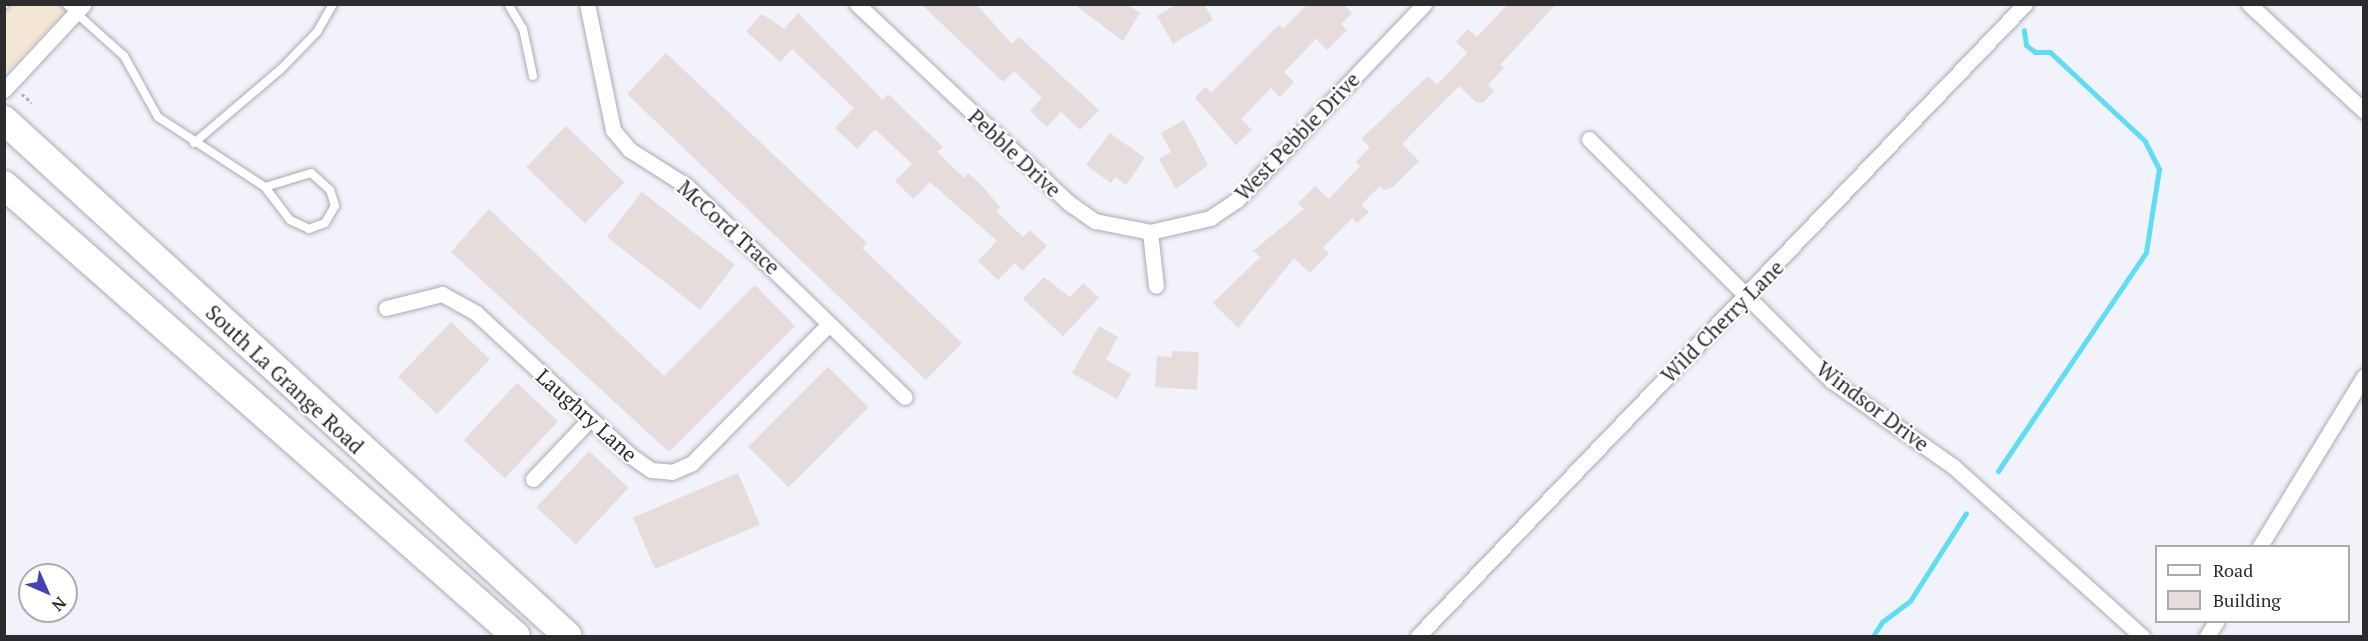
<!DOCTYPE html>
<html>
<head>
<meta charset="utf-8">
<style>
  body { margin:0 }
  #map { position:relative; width:2368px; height:641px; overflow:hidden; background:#f1f2fa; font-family:"PT Serif",serif }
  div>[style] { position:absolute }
  .commercial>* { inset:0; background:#f3e7d3 }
  .stream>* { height:5px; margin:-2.5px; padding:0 2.5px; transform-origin:2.5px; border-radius:2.5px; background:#5eddf5 }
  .building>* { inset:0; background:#e5dcdb; transform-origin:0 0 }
  .path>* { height:3px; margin-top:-1.5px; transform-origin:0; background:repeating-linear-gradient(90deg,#ababb2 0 3px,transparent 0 6px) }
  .roads { filter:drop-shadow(0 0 2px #ababb2) drop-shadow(0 0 2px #ababb2) }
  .lane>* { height:8px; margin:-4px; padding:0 4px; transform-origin:4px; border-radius:4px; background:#fff }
  .street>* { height:15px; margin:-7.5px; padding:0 7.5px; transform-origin:7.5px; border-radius:7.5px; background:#fff }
  .highway>* { height:28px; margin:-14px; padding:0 14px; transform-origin:14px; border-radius:14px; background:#fff }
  span { translate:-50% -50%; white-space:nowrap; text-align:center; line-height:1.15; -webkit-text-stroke:4.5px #fff; paint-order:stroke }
  .street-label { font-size:21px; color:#2c2c2f }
  .frame { position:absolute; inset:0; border:6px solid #2c2c2f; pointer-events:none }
  .legend { position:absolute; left:2155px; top:545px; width:195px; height:78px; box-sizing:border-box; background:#fff; border:2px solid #ababac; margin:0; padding:8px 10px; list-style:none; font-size:18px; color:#2c2c2f }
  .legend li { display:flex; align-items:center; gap:12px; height:30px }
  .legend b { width:30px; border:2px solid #ababac }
  .north { position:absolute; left:18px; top:563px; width:60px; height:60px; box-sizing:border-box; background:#fff; border:2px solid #ababac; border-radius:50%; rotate:135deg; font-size:16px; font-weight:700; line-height:24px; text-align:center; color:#2c2c2f }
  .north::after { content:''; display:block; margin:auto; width:21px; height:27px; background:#4541b6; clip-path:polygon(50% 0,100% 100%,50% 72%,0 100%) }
</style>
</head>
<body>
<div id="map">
  <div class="commercial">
    <i style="clip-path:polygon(5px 5px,71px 5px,5px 74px)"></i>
  </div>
  <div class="stream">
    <i style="left:1998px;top:471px;width:264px;rotate:-55.9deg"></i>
    <i style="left:2146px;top:252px;width:84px;rotate:-81.1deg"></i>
    <i style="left:2159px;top:169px;width:31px;rotate:-117deg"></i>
    <i style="left:2145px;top:141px;width:130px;rotate:-136.9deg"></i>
    <i style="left:2050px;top:52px;width:15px;rotate:180deg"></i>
    <i style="left:2035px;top:52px;width:11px;rotate:-142deg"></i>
    <i style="left:2026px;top:45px;width:15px;rotate:-98deg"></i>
    <i style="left:1873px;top:636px;width:17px;rotate:-57deg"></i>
    <i style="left:1882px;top:622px;width:35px;rotate:-37deg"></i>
    <i style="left:1910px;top:601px;width:104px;rotate:-57.5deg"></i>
  </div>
  <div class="building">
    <i style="clip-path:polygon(921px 4px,976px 4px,1012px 44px,1019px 37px,1099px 110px,1080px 130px,1061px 112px,1047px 127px,1030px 111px,1042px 98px,1014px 71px,1003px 82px)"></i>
    <i style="clip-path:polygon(1074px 4px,1126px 4px,1140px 13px,1123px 41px)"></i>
    <i style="clip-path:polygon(1177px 4px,1204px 4px,1213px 20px,1173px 44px,1157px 16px)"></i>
    <i style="clip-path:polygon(1308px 4px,1343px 4px,1352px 13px,1341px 24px,1347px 30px,1327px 50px,1316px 39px,1284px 72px,1294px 82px,1280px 97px,1271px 88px,1241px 119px,1252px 130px,1236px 145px,1195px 98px,1205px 87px,1211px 93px,1279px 25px,1283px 29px)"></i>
    <i style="clip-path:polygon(1508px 4px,1556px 4px,1500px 65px,1504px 68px,1488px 85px,1494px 91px,1484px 102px,1477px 103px,1459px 86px,1402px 144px,1419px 161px,1393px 187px,1385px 190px,1380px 186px,1361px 205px,1369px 212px,1357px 223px,1352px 218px,1323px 248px,1329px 253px,1310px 273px,1294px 258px,1238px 328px,1213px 303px,1260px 257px,1253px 251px,1304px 209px,1298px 203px,1315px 186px,1329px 199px,1360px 166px,1356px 162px,1370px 147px,1361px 139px,1428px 76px,1437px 85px,1467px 53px,1456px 42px,1468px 29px,1477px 37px)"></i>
    <i style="clip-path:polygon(798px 13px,883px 100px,888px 94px,943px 147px,937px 152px,964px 178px,968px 173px,982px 186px,1000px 207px,996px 211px,1023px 237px,1030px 230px,1047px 246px,1022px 271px,1015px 263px,998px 280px,978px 261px,997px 241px,930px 182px,913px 199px,895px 181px,912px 164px,875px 129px,857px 149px,835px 128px,854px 108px,792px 49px,780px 62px,746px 31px,762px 14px,784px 29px)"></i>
    <i style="clip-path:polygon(666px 53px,867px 243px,862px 248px,962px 343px,926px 380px,627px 94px)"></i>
    <i style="clip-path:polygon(1184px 120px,1208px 165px,1176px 189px,1159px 159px,1171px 152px,1161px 133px)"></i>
    <i style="left:566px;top:126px;width:81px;height:57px;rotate:44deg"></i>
    <i style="clip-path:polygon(1110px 133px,1145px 158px,1126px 185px,1115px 177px,1111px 183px,1086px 165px)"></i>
    <i style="left:642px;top:192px;width:118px;height:57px;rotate:38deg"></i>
    <i style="clip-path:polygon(489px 209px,664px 376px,755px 285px,795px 326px,669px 452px,451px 252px)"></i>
    <i style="clip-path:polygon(1044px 277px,1070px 297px,1083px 283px,1099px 298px,1063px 336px,1023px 299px)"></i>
    <i style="left:451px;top:322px;width:54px;height:76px;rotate:44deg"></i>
    <i style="clip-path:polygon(1099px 326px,1118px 337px,1106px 359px,1131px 374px,1117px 399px,1072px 373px)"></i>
    <i style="clip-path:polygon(1172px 351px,1199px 352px,1197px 390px,1155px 387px,1157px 356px,1172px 357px)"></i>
    <i style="left:828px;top:367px;width:57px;height:113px;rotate:45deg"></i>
    <i style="left:517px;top:383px;width:56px;height:78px;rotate:43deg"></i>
    <i style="left:589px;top:451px;width:54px;height:77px;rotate:43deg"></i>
    <i style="left:738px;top:473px;width:56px;height:114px;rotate:67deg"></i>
  </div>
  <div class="path">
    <i style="left:22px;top:94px;width:13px;rotate:42deg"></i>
  </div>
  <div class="roads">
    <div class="lane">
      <i style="left:66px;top:4px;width:78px;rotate:41.9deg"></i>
      <i style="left:124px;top:56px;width:70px;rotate:60.9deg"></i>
      <i style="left:158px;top:117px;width:128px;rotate:33.2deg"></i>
      <i style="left:265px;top:187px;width:41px;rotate:52.9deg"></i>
      <i style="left:290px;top:220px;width:21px;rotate:25deg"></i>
      <i style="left:309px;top:229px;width:17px;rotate:-21deg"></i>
      <i style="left:325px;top:223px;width:20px;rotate:-60deg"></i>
      <i style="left:335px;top:206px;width:17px;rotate:-107deg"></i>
      <i style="left:330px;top:190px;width:25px;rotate:-138deg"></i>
      <i style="left:311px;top:173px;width:48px;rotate:163.1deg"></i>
      <i style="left:508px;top:4px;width:29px;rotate:59deg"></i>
      <i style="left:523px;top:29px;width:48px;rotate:78deg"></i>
      <i style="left:4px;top:5px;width:1px;rotate:-45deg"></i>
      <i style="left:194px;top:143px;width:114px;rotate:-40.4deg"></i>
      <i style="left:281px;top:69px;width:52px;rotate:-45.8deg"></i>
      <i style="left:317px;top:32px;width:32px;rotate:-60deg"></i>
    </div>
    <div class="street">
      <i style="left:587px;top:4px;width:129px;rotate:78.3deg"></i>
      <i style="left:613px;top:130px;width:26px;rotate:50deg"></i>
      <i style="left:630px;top:150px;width:67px;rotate:32.3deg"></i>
      <i style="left:687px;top:186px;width:303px;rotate:44.1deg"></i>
      <i style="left:857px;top:4px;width:291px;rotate:43.2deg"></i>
      <i style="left:1069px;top:203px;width:32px;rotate:35deg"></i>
      <i style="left:1095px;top:221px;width:56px;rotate:11.3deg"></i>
      <i style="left:1150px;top:232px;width:62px;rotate:-13.1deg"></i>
      <i style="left:1210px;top:218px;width:32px;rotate:-34deg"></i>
      <i style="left:1237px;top:200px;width:271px;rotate:-46.3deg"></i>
      <i style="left:2249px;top:4px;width:157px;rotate:42.9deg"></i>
      <i style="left:4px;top:90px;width:117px;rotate:-47.1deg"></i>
      <i style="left:1589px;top:139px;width:343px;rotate:44.9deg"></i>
      <i style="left:1832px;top:381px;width:149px;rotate:35.2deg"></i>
      <i style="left:1954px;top:467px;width:253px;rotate:42deg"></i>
      <i style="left:1150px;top:232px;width:54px;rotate:83.7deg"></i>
      <i style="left:386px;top:308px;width:58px;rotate:-14deg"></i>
      <i style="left:442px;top:294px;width:39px;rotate:29deg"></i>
      <i style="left:476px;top:313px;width:211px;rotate:42.7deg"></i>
      <i style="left:631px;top:456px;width:24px;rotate:35deg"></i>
      <i style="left:651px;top:470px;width:21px;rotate:5deg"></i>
      <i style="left:672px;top:472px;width:22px;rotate:-24deg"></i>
      <i style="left:692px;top:463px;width:192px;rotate:-45.4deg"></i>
      <i style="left:533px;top:479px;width:83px;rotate:-46.5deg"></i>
      <i style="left:2260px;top:546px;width:199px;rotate:-58.5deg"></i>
      <i style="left:1418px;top:636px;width:876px;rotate:-46.16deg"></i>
      <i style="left:2207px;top:636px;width:17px;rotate:-57deg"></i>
    </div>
    <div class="highway">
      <i style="left:4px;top:120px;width:764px;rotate:42.46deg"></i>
      <i style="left:4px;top:185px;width:682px;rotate:41.38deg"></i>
    </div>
  </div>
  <div class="street-label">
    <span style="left:1297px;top:136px;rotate:-46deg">West Pebble Drive</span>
    <span style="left:1015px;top:153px;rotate:43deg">Pebble Drive</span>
    <span style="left:729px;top:227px;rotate:42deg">McCord Trace</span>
    <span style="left:1722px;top:321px;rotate:-45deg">Wild Cherry Lane</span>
    <span style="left:285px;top:379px;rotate:43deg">South La Grange Road</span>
    <span style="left:1873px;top:406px;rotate:37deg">Windsor Drive</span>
    <span style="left:587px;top:415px;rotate:42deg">Laughry Lane</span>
  </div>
  <div class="frame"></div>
  <ul class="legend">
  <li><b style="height:8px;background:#fff"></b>Road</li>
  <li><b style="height:16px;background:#e5dcdb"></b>Building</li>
  </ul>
  <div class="north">N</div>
</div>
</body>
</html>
